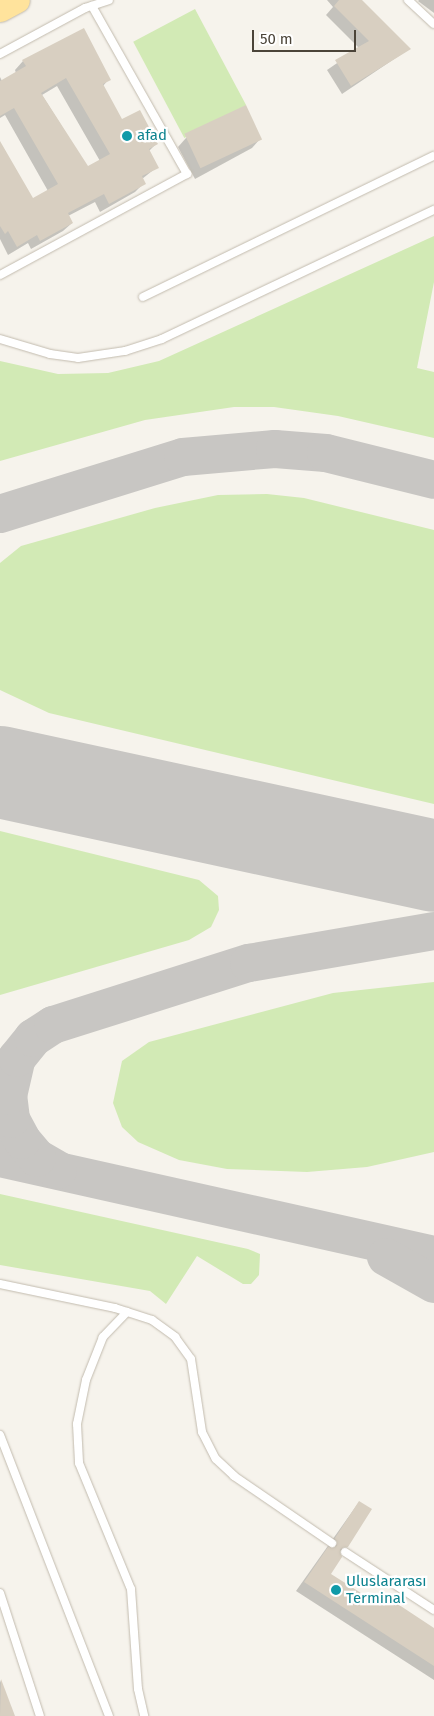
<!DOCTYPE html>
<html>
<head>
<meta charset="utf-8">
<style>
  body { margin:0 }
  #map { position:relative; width:434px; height:1716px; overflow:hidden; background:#f6f3ec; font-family:"Fira Sans",sans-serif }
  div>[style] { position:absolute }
  .green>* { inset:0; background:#d2eab5; transform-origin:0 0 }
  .shadow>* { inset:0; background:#0003 }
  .taxiway>* { height:38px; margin:-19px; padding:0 19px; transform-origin:19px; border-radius:19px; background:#c8c6c3 }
  .runway>* { height:92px; margin:-46px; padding:0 46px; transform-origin:46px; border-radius:46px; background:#c8c6c3 }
  .building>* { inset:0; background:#d8cfc1; transform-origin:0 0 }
  .roads { filter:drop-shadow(0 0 1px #c2bbae) drop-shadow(0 0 1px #c2bbae) }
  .lane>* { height:8px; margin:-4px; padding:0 4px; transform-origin:4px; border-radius:4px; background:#fff }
  .primary>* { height:25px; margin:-12.5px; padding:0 12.5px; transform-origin:12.5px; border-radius:12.5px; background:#ffe39c }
  .dots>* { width:14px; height:14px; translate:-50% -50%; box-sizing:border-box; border:2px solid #fff; border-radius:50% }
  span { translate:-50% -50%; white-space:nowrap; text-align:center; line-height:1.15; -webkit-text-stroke:4.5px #fff; paint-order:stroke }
  .culture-label { font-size:15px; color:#0d838f }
  .left { translate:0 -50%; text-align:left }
  .scale { position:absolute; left:252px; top:30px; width:104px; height:22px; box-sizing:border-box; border:2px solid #4b4439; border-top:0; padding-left:6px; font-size:15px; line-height:18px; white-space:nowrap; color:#4b4439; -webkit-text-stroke:4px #fff; paint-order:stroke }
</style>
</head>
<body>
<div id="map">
  <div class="green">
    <i style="left:195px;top:9px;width:109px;height:70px;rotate:62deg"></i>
    <i style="clip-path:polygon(434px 236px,434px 282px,417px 368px,434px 372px,434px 438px,338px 416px,274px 407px,234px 407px,145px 420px,0 461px,0 361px,58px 374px,108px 373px,159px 361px)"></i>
    <i style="clip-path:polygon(267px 494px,304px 498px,434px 530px,434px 804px,49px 713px,0 690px,0 563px,21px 546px,155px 508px,218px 495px)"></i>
    <i style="clip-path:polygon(0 831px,199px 880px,218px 896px,219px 910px,211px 927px,189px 940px,0 995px)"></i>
    <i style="clip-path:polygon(434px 982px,434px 1152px,367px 1167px,307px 1172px,227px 1169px,179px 1160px,138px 1142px,122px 1127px,113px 1103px,122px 1061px,149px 1042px,333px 993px)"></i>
    <i style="clip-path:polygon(0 1194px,248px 1249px,260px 1254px,259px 1275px,251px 1284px,243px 1284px,197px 1256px,166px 1304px,150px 1291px,0 1265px)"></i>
  </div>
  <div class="shadow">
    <i style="clip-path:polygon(327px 0,360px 0,409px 49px,342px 94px,327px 70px,359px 48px,326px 15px,333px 7px)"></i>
    <i style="clip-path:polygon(434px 0,434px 13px,418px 1px,419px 0)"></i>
    <i style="clip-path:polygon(evenodd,23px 61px,109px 79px,103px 86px,122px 121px,157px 143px,149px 151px,157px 167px,142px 179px,144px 183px,135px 192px,100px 212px,95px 202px,68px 216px,72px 223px,63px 231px,31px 249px,28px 243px,8px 255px,0 239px,0 143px,33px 200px,48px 191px,5px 115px,0 118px,0 77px,2px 81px,16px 73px,15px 70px,23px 61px,57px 86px,100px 161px,88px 168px,42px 95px,57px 86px)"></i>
    <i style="clip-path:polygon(245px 106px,260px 139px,252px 148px,195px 179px,178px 147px,186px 138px)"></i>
    <i style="clip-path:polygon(359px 1502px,347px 1546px,329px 1574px,379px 1606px,434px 1630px,434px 1680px,296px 1591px)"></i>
    <i style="clip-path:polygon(0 1680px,14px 1716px,0 1716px)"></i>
  </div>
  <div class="taxiway">
    <i style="left:0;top:514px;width:192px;rotate:-17.3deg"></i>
    <i style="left:183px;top:457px;width:92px;rotate:-5deg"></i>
    <i style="left:275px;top:449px;width:51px;rotate:4.5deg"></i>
    <i style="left:326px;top:453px;width:111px;rotate:14deg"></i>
    <i style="left:0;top:1158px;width:445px;rotate:12.6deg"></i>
    <i style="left:58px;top:1170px;width:24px;rotate:-150deg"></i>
    <i style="left:37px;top:1158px;width:23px;rotate:-130deg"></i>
    <i style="left:22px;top:1140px;width:24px;rotate:-118deg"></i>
    <i style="left:11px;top:1119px;width:23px;rotate:-97deg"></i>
    <i style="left:8px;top:1096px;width:39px;rotate:-77deg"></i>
    <i style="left:17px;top:1058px;width:26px;rotate:-51deg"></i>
    <i style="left:33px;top:1038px;width:24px;rotate:-33deg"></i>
    <i style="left:53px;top:1025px;width:206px;rotate:-17.6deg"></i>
    <i style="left:249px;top:963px;width:188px;rotate:-9.8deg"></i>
    <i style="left:386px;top:1257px;width:55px;rotate:29.4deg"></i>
  </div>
  <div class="runway">
    <i style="left:0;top:772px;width:444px;rotate:12.2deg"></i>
  </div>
  <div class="building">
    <i style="clip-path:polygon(339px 0,362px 0,411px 49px,351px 86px,335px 60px,369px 41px,334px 6px)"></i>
    <i style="clip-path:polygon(evenodd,84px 28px,111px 80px,103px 84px,122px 119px,140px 110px,158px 144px,149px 149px,159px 168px,142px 176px,146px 184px,109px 204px,104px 194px,68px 213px,73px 223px,40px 241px,37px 235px,17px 247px,8px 231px,5px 234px,0 226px,0 141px,33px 198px,58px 184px,14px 108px,0 116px,0 81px,26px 66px,22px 60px,84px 28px,66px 78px,110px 154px,88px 166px,41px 93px,66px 78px)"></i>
    <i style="left:246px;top:105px;width:38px;height:68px;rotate:65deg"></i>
    <i style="clip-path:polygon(359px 1501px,372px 1509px,348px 1547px,340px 1549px,342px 1557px,331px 1574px,380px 1605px,387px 1597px,434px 1628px,434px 1666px,304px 1582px,328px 1547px,337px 1546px,335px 1538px)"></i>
    <i style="clip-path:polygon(1px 1679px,15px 1716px,0 1716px)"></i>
  </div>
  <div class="roads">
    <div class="lane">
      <i style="left:408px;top:0;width:35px;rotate:43deg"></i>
      <i style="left:0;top:54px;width:97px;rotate:-28.4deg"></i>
      <i style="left:85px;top:8px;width:25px;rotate:-18deg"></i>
      <i style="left:0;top:275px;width:213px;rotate:-28.4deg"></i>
      <i style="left:187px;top:174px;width:193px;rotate:-119.5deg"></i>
      <i style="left:143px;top:297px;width:323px;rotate:-25.9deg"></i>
      <i style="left:0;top:339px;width:52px;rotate:16.7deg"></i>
      <i style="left:50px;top:354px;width:28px;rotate:8deg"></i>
      <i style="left:78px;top:358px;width:48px;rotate:-8.5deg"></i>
      <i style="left:125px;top:351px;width:39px;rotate:-18deg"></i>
      <i style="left:162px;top:339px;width:301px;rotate:-25.4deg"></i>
      <i style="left:0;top:1284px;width:117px;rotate:11.8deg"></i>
      <i style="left:115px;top:1308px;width:39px;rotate:18deg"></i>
      <i style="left:152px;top:1320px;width:29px;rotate:36deg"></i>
      <i style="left:175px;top:1337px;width:27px;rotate:54deg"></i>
      <i style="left:191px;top:1359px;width:74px;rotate:81.4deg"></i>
      <i style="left:202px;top:1432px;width:30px;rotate:63deg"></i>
      <i style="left:216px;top:1459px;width:25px;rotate:43deg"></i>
      <i style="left:234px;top:1476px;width:119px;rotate:34.4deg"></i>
      <i style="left:127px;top:1312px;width:35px;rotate:134deg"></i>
      <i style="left:103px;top:1337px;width:46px;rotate:111.6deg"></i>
      <i style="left:86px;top:1380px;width:45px;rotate:101.6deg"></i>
      <i style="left:77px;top:1424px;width:39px;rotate:87deg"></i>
      <i style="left:79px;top:1463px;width:136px;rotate:67.6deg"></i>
      <i style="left:131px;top:1589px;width:100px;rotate:86deg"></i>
      <i style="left:138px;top:1689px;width:28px;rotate:77deg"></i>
      <i style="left:0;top:1435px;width:301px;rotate:68.8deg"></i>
      <i style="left:345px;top:1552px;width:106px;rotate:33.1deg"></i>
      <i style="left:0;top:1593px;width:129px;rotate:72deg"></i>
    </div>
    <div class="primary">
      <i style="left:0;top:9px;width:19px;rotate:-28deg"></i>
    </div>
  </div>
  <div class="dots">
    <i style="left:127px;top:136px;background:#0f9aa8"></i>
    <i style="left:336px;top:1590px;background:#0f9aa8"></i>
  </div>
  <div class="culture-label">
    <span class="left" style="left:137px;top:136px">afad</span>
    <span class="left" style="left:346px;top:1590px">Uluslararası<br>Terminal</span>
  </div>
  <div class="scale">50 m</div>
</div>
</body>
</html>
